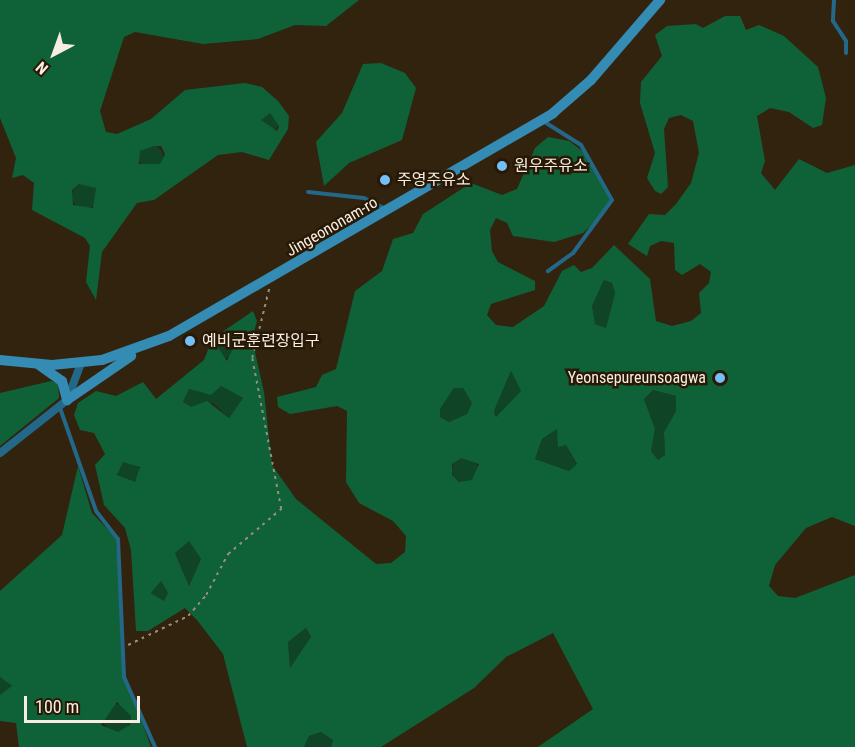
<!DOCTYPE html>
<html>
<head>
<meta charset="utf-8">
<style>
  body { margin:0 }
  #map { position:relative; width:855px; height:747px; overflow:hidden; background:#32230f; font-family:"Roboto Condensed","Noto Sans KR",sans-serif }
  div>[style] { position:absolute }
  .green>* { inset:0; background:#0f4426 }
  .round { border-radius:50% }
  .forest>* { inset:0; background:#0f6237 }
  .path>* { height:1.5px; margin-top:-0.75px; transform-origin:0; background:repeating-linear-gradient(90deg,#998d7d 0 3px,transparent 0 7.5px) }
  .service>* { height:4px; margin:-2px; padding:0 2px; transform-origin:2px; border-radius:2px; background:#236888 }
  .minor>* { height:8px; margin:-4px; padding:0 4px; transform-origin:4px; border-radius:4px; background:#236888 }
  .secondary>* { height:10px; margin:-5px; padding:0 5px; transform-origin:5px; border-radius:5px; background:#348bb4 }
  .dots>* { width:16px; height:16px; translate:-50% -50%; box-sizing:border-box; border:3px solid #281906; border-radius:50% }
  span { translate:-50% -50%; white-space:nowrap; text-align:center; line-height:1.15; -webkit-text-stroke:5px #281906; paint-order:stroke }
  .poi-label { font-size:16px; color:#f7ede1 }
  .left { translate:0 -50%; text-align:left }
  .right { translate:-100% -50%; text-align:right }
  .street-label { font-size:16px; color:#f7ede1 }
  .north { position:absolute; left:24px; top:24px; width:60px; height:60px; -webkit-text-stroke:4px #281906; paint-order:stroke; rotate:221deg; font-size:16px; font-weight:700; line-height:24px; text-align:center; color:#f7ede1 }
  .north::after { content:''; display:block; margin:auto; width:21px; height:27px; background:#f7ede1; clip-path:polygon(50% 0,100% 100%,50% 72%,0 100%) }
  .scale { position:absolute; left:24px; top:696px; width:116px; height:27px; box-sizing:border-box; border:3px solid #f7ede1; border-top:0; padding-left:8px; font-size:18px; line-height:21px; white-space:nowrap; color:#f7ede1; -webkit-text-stroke:4px #281906; paint-order:stroke }
</style>
</head>
<body>
<div id="map">
  <div class="green">
    <i class="round" style="left:261px;top:113px;width:18px;height:18px"></i>
    <i class="round" style="left:139px;top:145px;width:24px;height:24px"></i>
    <i class="round" style="left:72px;top:183px;width:26px;height:26px"></i>
    <i style="clip-path:polygon(604px 280px,612px 283px,615px 293px,606px 328px,595px 324px,592px 306px)"></i>
    <i class="round" style="left:217px;top:340px;width:18px;height:18px"></i>
    <i style="clip-path:polygon(511px 371px,521px 391px,497px 417px,494px 411px)"></i>
    <i style="clip-path:polygon(221px 386px,243px 398px,229px 418px,213px 403px,191px 407px,183px 402px,189px 389px,204px 393px)"></i>
    <i style="clip-path:polygon(454px 388px,463px 388px,472px 403px,467px 414px,449px 422px,440px 417px,440px 409px)"></i>
    <i style="clip-path:polygon(653px 390px,676px 396px,676px 411px,664px 432px,665px 455px,658px 460px,651px 451px,655px 429px,644px 399px)"></i>
    <i style="clip-path:polygon(557px 429px,577px 465px,569px 471px,535px 459px,542px 439px)"></i>
    <i class="round" style="left:452px;top:457px;width:26px;height:26px"></i>
    <i class="round" style="left:118px;top:461px;width:22px;height:22px"></i>
    <i style="clip-path:polygon(189px 540px,201px 559px,189px 586px,175px 553px)"></i>
    <i style="clip-path:polygon(161px 581px,168px 593px,164px 601px,151px 593px)"></i>
    <i style="clip-path:polygon(306px 628px,311px 638px,290px 668px,288px 642px)"></i>
    <i style="clip-path:polygon(0 677px,12px 686px,3px 695px,0 695px)"></i>
    <i class="round" style="left:103px;top:704px;width:28px;height:28px"></i>
    <i style="clip-path:polygon(321px 732px,333px 740px,331px 747px,304px 747px,309px 736px)"></i>
  </div>
  <div class="forest">
    <i style="clip-path:polygon(evenodd,0 0,359px 0,326px 26px,295px 25px,258px 39px,203px 44px,135px 32px,124px 37px,100px 111px,106px 132px,117px 134px,151px 119px,185px 90px,245px 83px,262px 87px,278px 101px,289px 116px,288px 129px,269px 160px,242px 152px,218px 155px,154px 200px,137px 203px,102px 252px,96px 300px,86px 282px,90px 246px,85px 238px,32px 210px,34px 183px,23px 175px,12px 178px,16px 158px,0 118px,0 0,270px 113px,279px 126px,277px 131px,261px 120px,270px 113px,0 0,154px 146px,161px 146px,165px 154px,160px 164px,139px 164px,140px 151px,154px 146px,0 0,79px 184px,96px 188px,93px 208px,73px 205px,72px 190px,79px 184px)"></i>
    <i style="clip-path:polygon(evenodd,725px 16px,740px 16px,746px 30px,759px 25px,784px 36px,818px 67px,826px 98px,822px 125px,813px 128px,789px 112px,770px 108px,757px 116px,765px 161px,761px 173px,775px 190px,799px 159px,827px 173px,855px 165px,855px 526px,832px 517px,806px 528px,775px 565px,769px 586px,778px 596px,795px 598px,855px 575px,855px 747px,538px 747px,593px 709px,553px 633px,506px 657px,474px 688px,381px 747px,331px 747px,333px 740px,321px 732px,309px 736px,304px 747px,247px 747px,223px 654px,197px 620px,185px 608px,148px 631px,136px 631px,131px 550px,125px 528px,104px 505px,95px 465px,105px 454px,94px 433px,80px 430px,74px 415px,78px 403px,96px 391px,116px 396px,143px 382px,156px 399px,204px 360px,212px 339px,253px 311px,257px 321px,252px 339px,264px 392px,272px 465px,296px 499px,376px 564px,391px 563px,405px 552px,406px 536px,393px 521px,359px 503px,346px 482px,347px 411px,337px 406px,290px 414px,278px 407px,277px 397px,316px 387px,322px 375px,336px 369px,355px 291px,382px 271px,393px 239px,413px 233px,423px 214px,471px 183px,502px 195px,517px 189px,535px 148px,548px 137px,569px 141px,588px 155px,611px 197px,605px 212px,583px 233px,554px 242px,513px 236px,507px 223px,496px 218px,490px 230px,492px 251px,498px 262px,535px 281px,535px 290px,491px 304px,487px 315px,496px 325px,513px 327px,544px 306px,562px 271px,574px 265px,581px 272px,592px 268px,614px 245px,650px 279px,656px 321px,672px 326px,691px 321px,701px 313px,699px 293px,709px 283px,711px 272px,700px 264px,682px 275px,675px 270px,674px 243px,661px 241px,650px 246px,647px 256px,628px 244px,649px 214px,665px 215px,676px 204px,691px 183px,699px 153px,693px 121px,681px 115px,669px 118px,664px 129px,668px 187px,661px 194px,655px 191px,647px 178px,655px 153px,640px 103px,641px 82px,662px 56px,655px 35px,667px 26px,696px 24px,703px 28px,725px 16px,604px 280px,612px 283px,615px 293px,606px 328px,595px 324px,592px 306px,604px 280px,725px 16px,231px 340px,235px 344px,227px 361px,217px 346px,231px 340px,725px 16px,511px 371px,521px 391px,496px 417px,494px 411px,511px 371px,725px 16px,221px 386px,243px 398px,229px 418px,207px 401px,191px 407px,183px 402px,189px 389px,211px 395px,221px 386px,725px 16px,454px 388px,463px 388px,472px 403px,467px 414px,449px 422px,440px 417px,440px 409px,454px 388px,725px 16px,653px 390px,676px 396px,676px 411px,664px 432px,665px 455px,658px 460px,651px 451px,655px 429px,644px 399px,653px 390px,725px 16px,557px 429px,558px 447px,566px 445px,577px 464px,569px 471px,535px 459px,542px 439px,557px 429px,725px 16px,461px 458px,479px 464px,472px 480px,459px 482px,452px 475px,452px 464px,461px 458px,725px 16px,123px 462px,140px 467px,135px 482px,117px 475px,123px 462px,725px 16px,189px 541px,201px 559px,189px 586px,175px 553px,189px 541px,725px 16px,161px 581px,168px 593px,164px 601px,151px 593px,161px 581px,725px 16px,306px 628px,311px 637px,290px 668px,288px 642px,306px 628px)"></i>
    <i style="clip-path:polygon(381px 63px,405px 73px,416px 88px,402px 140px,349px 163px,324px 186px,316px 142px,342px 113px,363px 64px)"></i>
    <i style="clip-path:polygon(51px 381px,58px 383px,59px 398px,0 446px,0 393px)"></i>
    <i style="clip-path:polygon(evenodd,78px 466px,92px 513px,116px 538px,123px 670px,151px 747px,19px 747px,16px 723px,0 721px,0 695px,12px 686px,0 677px,0 591px,62px 535px,78px 466px,117px 702px,131px 716px,130px 725px,118px 732px,101px 725px,117px 702px)"></i>
  </div>
  <div class="path">
    <i style="left:128px;top:645px;width:67px;rotate:-25.8deg"></i>
    <i style="left:188px;top:616px;width:28px;rotate:-49deg"></i>
    <i style="left:206px;top:595px;width:47px;rotate:-61.8deg"></i>
    <i style="left:228px;top:554px;width:70px;rotate:-40.3deg"></i>
    <i style="left:281px;top:509px;width:154px;rotate:-100.9deg"></i>
    <i style="left:252px;top:358px;width:71px;rotate:-76.2deg"></i>
  </div>
  <div class="service">
    <i style="left:834px;top:0;width:21px;rotate:93deg"></i>
    <i style="left:833px;top:21px;width:24px;rotate:57deg"></i>
    <i style="left:846px;top:41px;width:12px;rotate:90deg"></i>
    <i style="left:543px;top:121px;width:45px;rotate:32.3deg"></i>
    <i style="left:581px;top:145px;width:63px;rotate:60.6deg"></i>
    <i style="left:612px;top:200px;width:66px;rotate:126.3deg"></i>
    <i style="left:573px;top:253px;width:31px;rotate:144deg"></i>
    <i style="left:308px;top:192px;width:56px;rotate:6.1deg"></i>
    <i style="left:364px;top:198px;width:25px;rotate:27deg"></i>
    <i style="left:60px;top:408px;width:109px;rotate:70.7deg"></i>
    <i style="left:96px;top:511px;width:36px;rotate:52deg"></i>
    <i style="left:118px;top:539px;width:138px;rotate:87.5deg"></i>
    <i style="left:124px;top:677px;width:77px;rotate:66.1deg"></i>
  </div>
  <div class="minor">
    <i style="left:0;top:453px;width:85px;rotate:-38.3deg"></i>
    <i style="left:67px;top:400px;width:40px;rotate:-69deg"></i>
  </div>
  <div class="secondary">
    <i style="left:0;top:360px;width:52px;rotate:5.5deg"></i>
    <i style="left:52px;top:365px;width:50px;rotate:-5.7deg"></i>
    <i style="left:102px;top:360px;width:71px;rotate:-19.7deg"></i>
    <i style="left:169px;top:336px;width:444px;rotate:-30.1deg"></i>
    <i style="left:553px;top:113px;width:50px;rotate:-41deg"></i>
    <i style="left:591px;top:80px;width:106px;rotate:-49.2deg"></i>
    <i style="left:39px;top:365px;width:28px;rotate:35deg"></i>
    <i style="left:62px;top:381px;width:20px;rotate:75deg"></i>
    <i style="left:67px;top:400px;width:78px;rotate:-34.5deg"></i>
  </div>
  <div class="dots">
    <i style="left:502px;top:166px;background:#74c0f6"></i>
    <i style="left:385px;top:180px;background:#74c0f6"></i>
    <i style="left:190px;top:341px;background:#74c0f6"></i>
    <i style="left:720px;top:378px;background:#74c0f6"></i>
  </div>
  <div class="poi-label">
    <span class="left" style="left:514px;top:166px">원우주유소</span>
    <span class="left" style="left:397px;top:180px">주영주유소</span>
    <span class="left" style="left:202px;top:341px">예비군훈련장입구</span>
    <span class="right" style="left:706px;top:378px">Yeonsepureunsoagwa</span>
  </div>
  <div class="street-label">
    <span style="left:332px;top:227px;rotate:-30deg">Jingeononam-ro</span>
  </div>
  <div class="north">N</div>
  <div class="scale">100 m</div>
</div>
</body>
</html>
